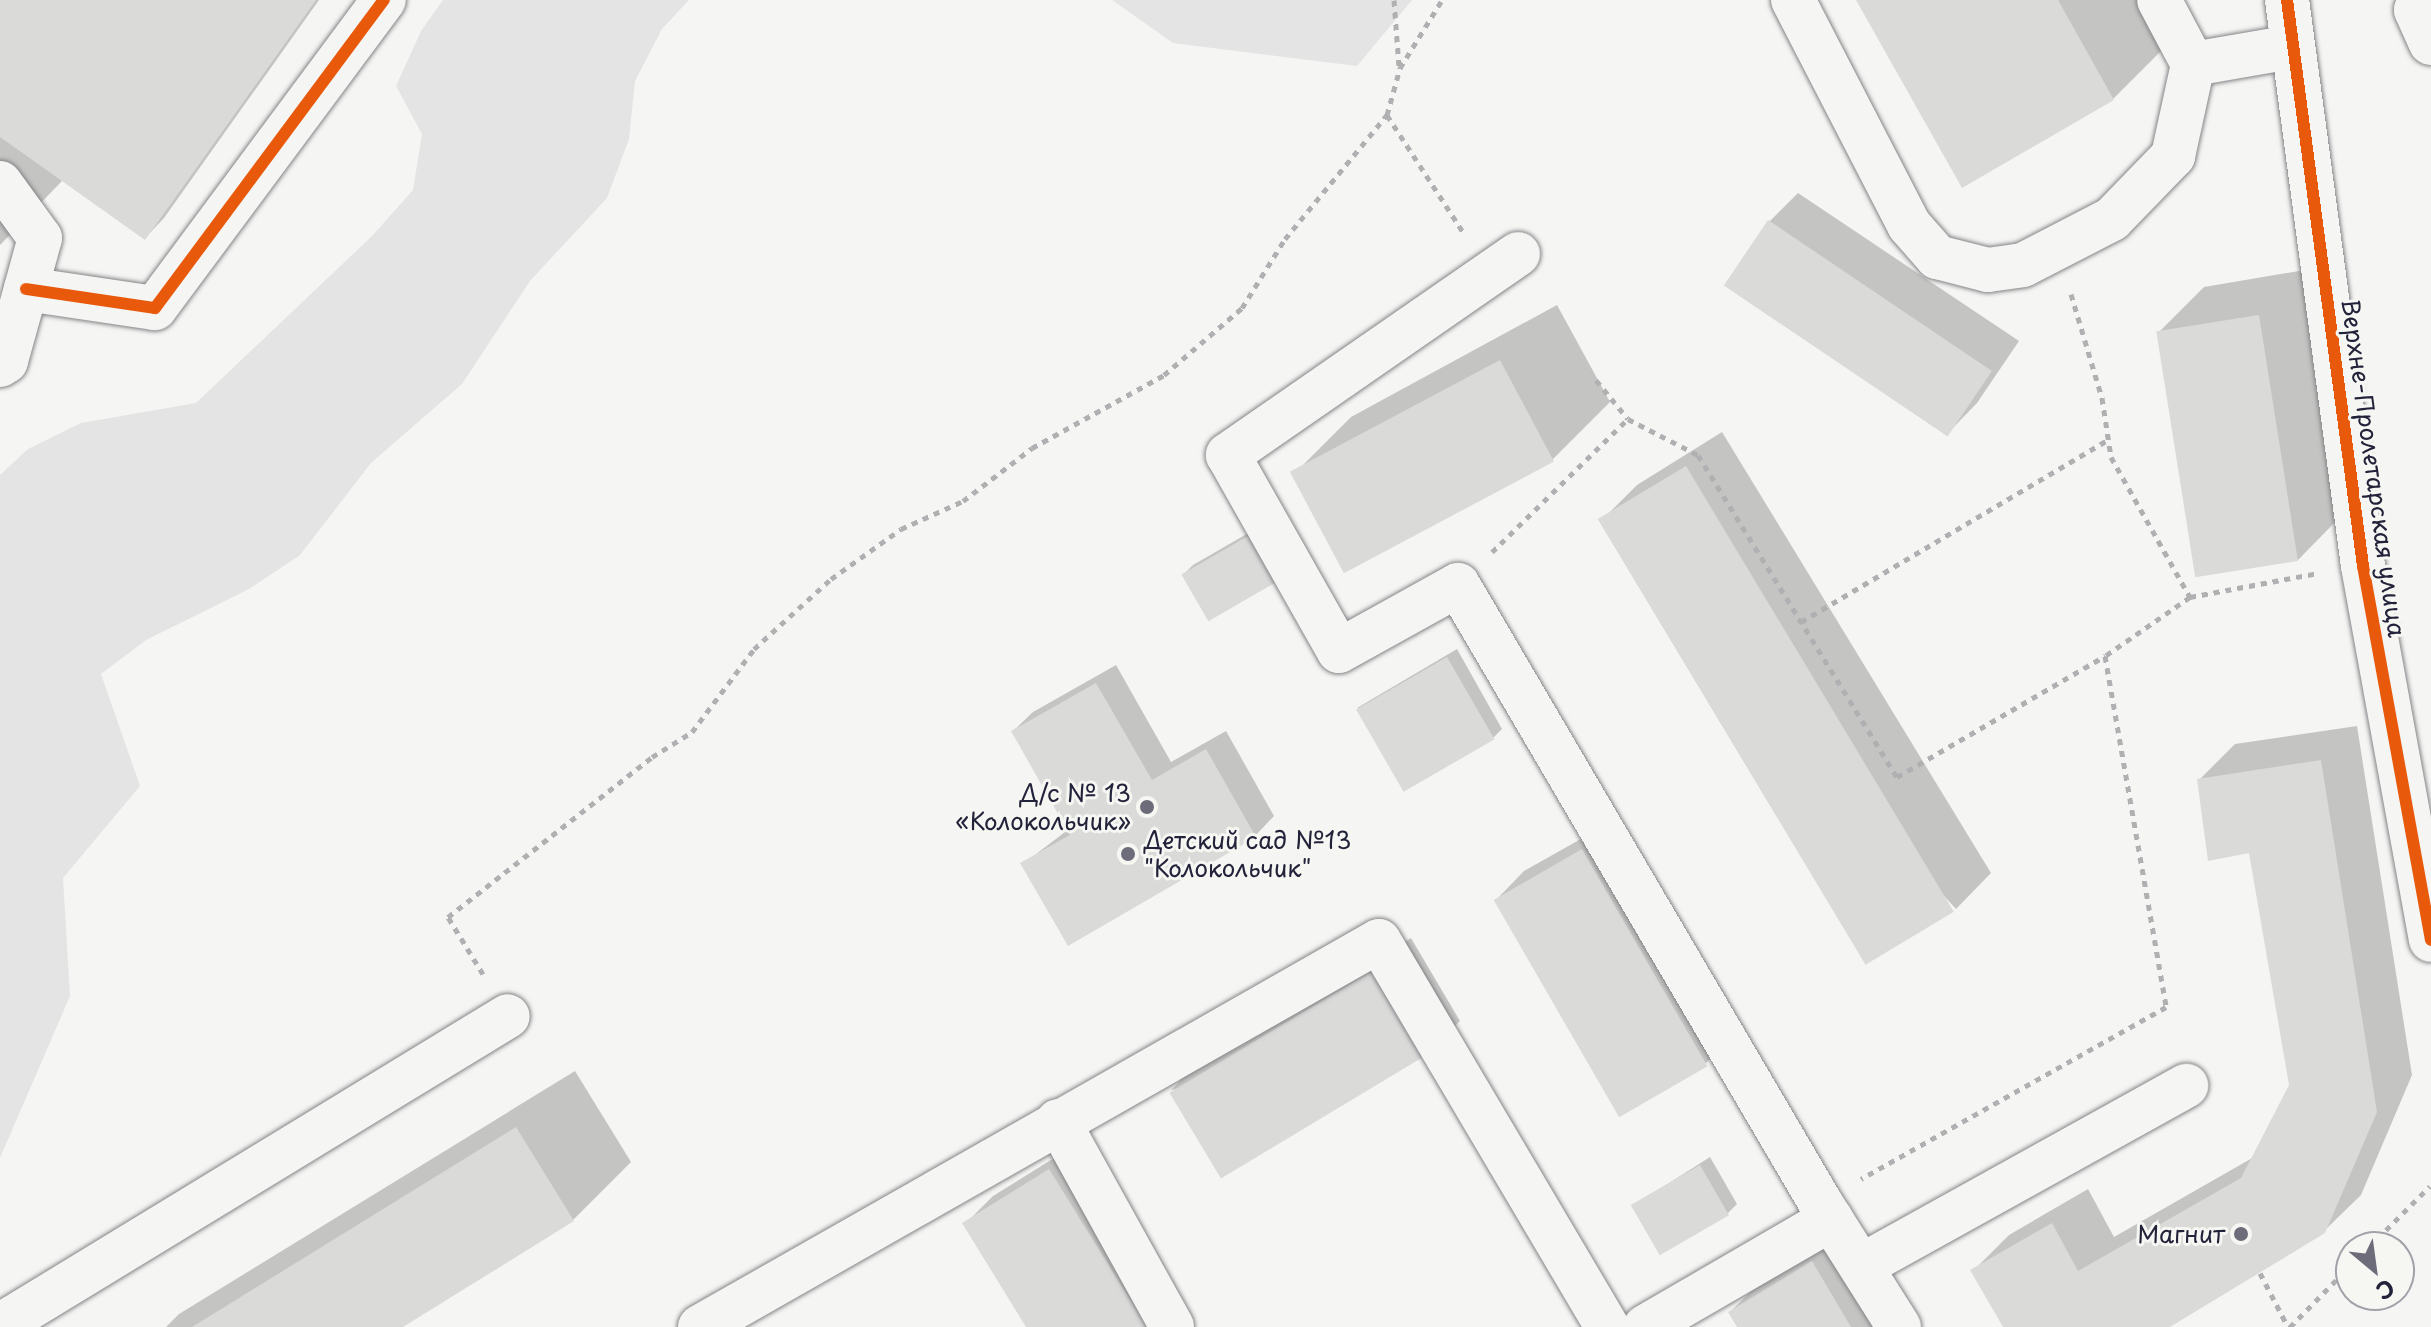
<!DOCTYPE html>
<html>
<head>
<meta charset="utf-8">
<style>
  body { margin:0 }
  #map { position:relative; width:2431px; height:1327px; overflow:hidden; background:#f5f5f3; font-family:"Playpen Sans",sans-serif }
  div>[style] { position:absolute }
  .green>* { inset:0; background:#e4e4e4 }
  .shadow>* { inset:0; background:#0003 }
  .building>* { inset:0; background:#dadad9; transform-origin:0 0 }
  .path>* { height:5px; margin-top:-2.5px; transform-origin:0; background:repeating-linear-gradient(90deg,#b0b0b2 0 6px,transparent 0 12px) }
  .roads { filter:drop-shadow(0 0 2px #858589) drop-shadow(0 0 2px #858589) }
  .minor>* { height:44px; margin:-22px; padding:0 22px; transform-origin:22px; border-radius:22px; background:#f5f5f3 }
  .cycleway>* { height:12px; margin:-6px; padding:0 6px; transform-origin:6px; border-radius:6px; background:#e8590c }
  .dots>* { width:22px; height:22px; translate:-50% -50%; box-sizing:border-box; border:4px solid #f6f6f2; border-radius:50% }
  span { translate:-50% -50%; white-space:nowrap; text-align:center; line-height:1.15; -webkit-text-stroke:6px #f6f6f2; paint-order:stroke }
  .street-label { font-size:24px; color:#22223b }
  .poi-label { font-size:24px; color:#22223b }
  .right { translate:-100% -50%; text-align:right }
  .left { translate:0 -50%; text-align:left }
  .north { position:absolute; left:2335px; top:1231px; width:80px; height:80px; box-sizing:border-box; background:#f6f6f2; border:2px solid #a1a1a9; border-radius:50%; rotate:151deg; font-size:22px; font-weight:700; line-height:32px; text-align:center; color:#22223b }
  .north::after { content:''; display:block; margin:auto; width:28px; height:36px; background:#6c6c7b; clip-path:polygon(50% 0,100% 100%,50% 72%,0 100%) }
</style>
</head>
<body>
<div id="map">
  <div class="green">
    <i style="clip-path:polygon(443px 0,689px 0,662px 29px,635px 81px,629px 139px,607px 198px,530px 281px,462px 384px,371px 463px,300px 555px,249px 589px,146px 640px,101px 674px,140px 786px,63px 878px,70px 996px,0 1158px,0 475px,28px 449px,81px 423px,196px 403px,373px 235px,413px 190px,422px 134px,396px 86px,421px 31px)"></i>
    <i style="clip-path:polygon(1112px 0,1412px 0,1357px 66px,1173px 43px)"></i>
  </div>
  <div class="shadow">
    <i style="clip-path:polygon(0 0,319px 0,164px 218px,145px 238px,63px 180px,0 245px)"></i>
    <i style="clip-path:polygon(1858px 0,2148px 0,2171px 41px,2113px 99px)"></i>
    <i style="clip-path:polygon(1798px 193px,2019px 341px,1977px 403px,1949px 432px,1769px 222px)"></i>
    <i style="clip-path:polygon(2305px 270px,2344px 513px,2298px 560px,2158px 333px,2204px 287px)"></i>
    <i style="clip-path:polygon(1557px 305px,1610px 402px,1553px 459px,1347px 571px,1294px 474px,1351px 417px)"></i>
    <i style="clip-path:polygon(1722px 432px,1991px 873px,1956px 909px,1601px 521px,1637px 485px)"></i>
    <i style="clip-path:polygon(1264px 524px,1290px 568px,1184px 574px,1193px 565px)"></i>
    <i style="clip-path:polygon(1457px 649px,1502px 729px,1492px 739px,1357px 708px)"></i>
    <i style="clip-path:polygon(1116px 665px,1171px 762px,1226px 731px,1274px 816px,1255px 836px,1023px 864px,1069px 829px,1013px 731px,1033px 712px)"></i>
    <i style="clip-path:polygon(2357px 726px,2412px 1075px,2361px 1195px,2324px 1231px,2165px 1327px,2005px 1327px,1973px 1271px,2009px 1235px,2088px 1189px,2114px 1237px,2254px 1157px,2291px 1085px,2250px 850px,2199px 780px,2235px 744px)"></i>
    <i style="clip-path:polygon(1611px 822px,1733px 1037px,1704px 1065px,1496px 900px,1524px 871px)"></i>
    <i style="clip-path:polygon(1411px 938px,1460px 1021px,1431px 1049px,1171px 1090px,1199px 1062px)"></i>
    <i style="clip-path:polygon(575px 1071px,631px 1162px,573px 1220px,399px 1327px,166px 1327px,179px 1314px)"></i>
    <i style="clip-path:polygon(1078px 1143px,1193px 1327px,1029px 1327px,965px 1224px,993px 1196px)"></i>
    <i style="clip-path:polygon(1710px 1157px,1737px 1204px,1728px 1213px,1633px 1206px)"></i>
    <i style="clip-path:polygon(1840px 1234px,1896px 1327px,1739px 1327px,1730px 1312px,1758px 1284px)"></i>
  </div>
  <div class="building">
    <i style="clip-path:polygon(0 0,316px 0,145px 240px,0 137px)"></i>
    <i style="clip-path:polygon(1856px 0,2058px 0,2114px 100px,1962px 188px)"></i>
    <i style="left:1768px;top:220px;width:270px;height:79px;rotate:34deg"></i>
    <i style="left:2259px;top:315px;width:249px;height:104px;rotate:81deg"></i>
    <i style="left:1500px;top:360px;width:115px;height:238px;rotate:62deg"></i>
    <i style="left:1686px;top:466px;width:520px;height:103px;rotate:59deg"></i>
    <i style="left:1255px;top:532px;width:54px;height:85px;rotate:60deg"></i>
    <i style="left:1447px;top:657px;width:95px;height:105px;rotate:60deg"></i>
    <i style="clip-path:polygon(1096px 683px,1152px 780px,1206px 749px,1256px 837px,1068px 946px,1020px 863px,1070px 835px,1011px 731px)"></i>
    <i style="clip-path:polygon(2321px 760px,2377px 1112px,2325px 1233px,2170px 1327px,2003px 1327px,1970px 1270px,2052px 1223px,2078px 1271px,2241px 1178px,2289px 1085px,2249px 853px,2208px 861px,2197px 779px)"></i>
    <i style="left:1582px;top:849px;width:251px;height:102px;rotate:60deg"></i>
    <i style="left:1382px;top:965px;width:100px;height:248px;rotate:59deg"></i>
    <i style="clip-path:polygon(516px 1127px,574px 1221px,403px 1327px,192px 1327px)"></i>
    <i style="left:1700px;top:1165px;width:58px;height:80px;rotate:60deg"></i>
    <i style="clip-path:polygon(1049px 1169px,1147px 1327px,1026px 1327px,962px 1223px)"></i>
    <i style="clip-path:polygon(1812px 1261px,1851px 1327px,1737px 1327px,1728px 1312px)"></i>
  </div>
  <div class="path">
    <i style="left:1394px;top:0;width:67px;rotate:85.7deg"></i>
    <i style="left:1387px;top:115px;width:143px;rotate:57deg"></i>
    <i style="left:2071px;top:294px;width:109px;rotate:73.4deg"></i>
    <i style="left:2102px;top:398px;width:60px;rotate:81.3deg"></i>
    <i style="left:2111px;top:457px;width:161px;rotate:60.6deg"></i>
    <i style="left:2190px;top:597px;width:103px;rotate:145.2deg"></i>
    <i style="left:1596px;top:380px;width:50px;rotate:50.6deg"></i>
    <i style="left:1628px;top:419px;width:79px;rotate:27.2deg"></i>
    <i style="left:1698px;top:455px;width:379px;rotate:58.3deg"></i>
    <i style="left:1897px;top:777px;width:241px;rotate:-30.2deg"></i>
    <i style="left:2105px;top:656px;width:356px;rotate:80.1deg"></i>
    <i style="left:2166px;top:1007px;width:350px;rotate:150.6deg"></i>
    <i style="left:1492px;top:552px;width:190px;rotate:-44.4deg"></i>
    <i style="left:2190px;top:597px;width:130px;rotate:-10.6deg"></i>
    <i style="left:1801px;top:622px;width:358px;rotate:-30.7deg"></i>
    <i style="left:483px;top:974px;width:67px;rotate:-121.6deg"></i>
    <i style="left:448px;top:917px;width:259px;rotate:-38.1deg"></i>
    <i style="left:652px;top:757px;width:47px;rotate:-32deg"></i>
    <i style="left:692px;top:732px;width:104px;rotate:-53.2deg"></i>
    <i style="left:754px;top:649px;width:104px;rotate:-42.3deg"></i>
    <i style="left:831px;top:579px;width:86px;rotate:-35.5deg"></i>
    <i style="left:901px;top:529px;width:68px;rotate:-24.3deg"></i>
    <i style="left:963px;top:501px;width:87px;rotate:-37.5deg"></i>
    <i style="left:1032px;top:448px;width:151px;rotate:-28.9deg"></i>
    <i style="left:1164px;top:375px;width:103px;rotate:-40.7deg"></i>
    <i style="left:1242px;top:308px;width:81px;rotate:-58.1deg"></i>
    <i style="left:1285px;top:239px;width:161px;rotate:-50.6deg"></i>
    <i style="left:1387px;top:115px;width:49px;rotate:-74.5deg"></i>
    <i style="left:1400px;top:68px;width:80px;rotate:-58.3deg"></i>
    <i style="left:2369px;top:1247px;width:86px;rotate:-45deg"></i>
    <i style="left:2260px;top:1273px;width:61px;rotate:62.6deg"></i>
    <i style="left:2290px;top:1327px;width:87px;rotate:-45.5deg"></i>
  </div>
  <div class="roads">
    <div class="minor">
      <i style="left:1793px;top:0;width:253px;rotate:62.7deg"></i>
      <i style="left:1909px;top:225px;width:43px;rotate:48.8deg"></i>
      <i style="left:1937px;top:257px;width:53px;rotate:14.3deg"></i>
      <i style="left:1988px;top:270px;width:35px;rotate:-8deg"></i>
      <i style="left:2023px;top:265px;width:100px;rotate:-27.3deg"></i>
      <i style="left:2112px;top:219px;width:88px;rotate:-45.9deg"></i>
      <i style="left:2173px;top:156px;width:94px;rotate:-77.7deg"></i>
      <i style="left:2193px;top:64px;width:72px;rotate:-118deg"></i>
      <i style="left:2287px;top:0;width:571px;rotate:82.35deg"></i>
      <i style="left:2363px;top:566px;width:380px;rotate:79.7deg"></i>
      <i style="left:2431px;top:2px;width:17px;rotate:152deg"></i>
      <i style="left:2416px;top:10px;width:36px;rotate:66deg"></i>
      <i style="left:2193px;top:64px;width:99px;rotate:-9.8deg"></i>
      <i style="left:0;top:183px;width:68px;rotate:54deg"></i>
      <i style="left:40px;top:238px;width:128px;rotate:105.5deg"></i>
      <i style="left:6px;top:361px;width:7px;rotate:146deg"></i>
      <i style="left:1518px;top:254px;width:353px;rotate:145.3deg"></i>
      <i style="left:1228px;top:455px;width:225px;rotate:60.5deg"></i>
      <i style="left:1339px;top:651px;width:136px;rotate:-29deg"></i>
      <i style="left:1458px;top:585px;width:715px;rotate:59.6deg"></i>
      <i style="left:1820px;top:1202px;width:148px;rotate:57.7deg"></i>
      <i style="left:26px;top:289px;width:130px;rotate:8.4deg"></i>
      <i style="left:155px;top:308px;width:384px;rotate:-53.4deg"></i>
      <i style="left:1058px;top:1121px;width:235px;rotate:61deg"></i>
      <i style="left:1861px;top:1266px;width:372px;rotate:-29deg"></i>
      <i style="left:5px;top:1327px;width:13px;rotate:-48deg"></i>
      <i style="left:14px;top:1317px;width:578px;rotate:-31.35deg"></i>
      <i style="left:700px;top:1327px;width:781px;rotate:-29.62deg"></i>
      <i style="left:1379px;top:941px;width:448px;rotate:59.4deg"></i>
      <i style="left:1645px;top:1327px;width:215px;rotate:-30.1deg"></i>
    </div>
  </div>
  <div class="cycleway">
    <i style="left:2287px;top:0;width:571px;rotate:82.35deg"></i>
    <i style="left:2363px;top:566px;width:380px;rotate:79.7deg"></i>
    <i style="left:26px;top:289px;width:130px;rotate:8.4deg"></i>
    <i style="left:155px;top:308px;width:384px;rotate:-53.4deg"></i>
  </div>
  <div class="dots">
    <i style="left:1147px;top:807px;background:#6c6c7b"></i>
    <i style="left:1128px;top:854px;background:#6c6c7b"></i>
    <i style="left:2241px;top:1234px;background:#6c6c7b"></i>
  </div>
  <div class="street-label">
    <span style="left:2374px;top:468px;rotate:82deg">Верхне-Пролетарская улица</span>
  </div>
  <div class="poi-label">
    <span class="right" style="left:1131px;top:807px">Д/с № 13<br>«Колокольчик»</span>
    <span class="left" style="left:1144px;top:854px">Детский сад №13<br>"Колокольчик"</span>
    <span class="right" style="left:2225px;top:1234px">Магнит</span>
  </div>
  <div class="north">С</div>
</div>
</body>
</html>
